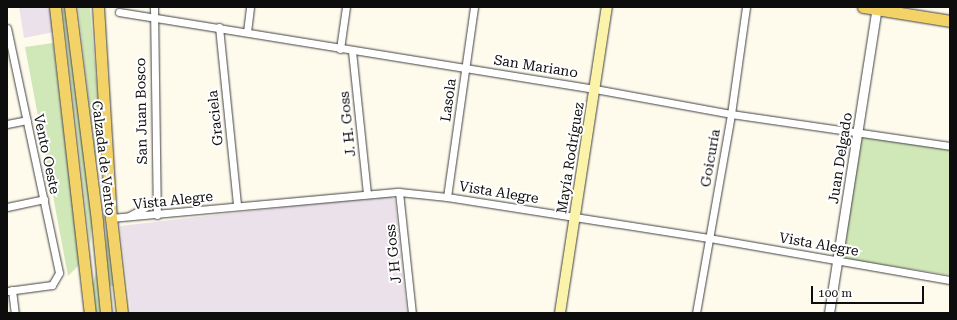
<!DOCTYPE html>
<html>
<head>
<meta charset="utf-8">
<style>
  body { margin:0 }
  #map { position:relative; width:957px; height:320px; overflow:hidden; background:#fefbed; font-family:"Roboto Serif",serif }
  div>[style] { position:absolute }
  .industrial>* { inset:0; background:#eae1eb }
  .green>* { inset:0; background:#d0e7b8 }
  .roads { filter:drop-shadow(0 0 1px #404040) drop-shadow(0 0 1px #404040) }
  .minor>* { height:7px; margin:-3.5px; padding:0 3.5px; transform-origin:3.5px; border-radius:3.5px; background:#fff }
  .tertiary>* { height:9px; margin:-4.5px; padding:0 4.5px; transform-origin:4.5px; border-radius:4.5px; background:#fff }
  .secondary>* { height:10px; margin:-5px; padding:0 5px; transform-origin:5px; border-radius:5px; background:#fcf3aa }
  .primary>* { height:11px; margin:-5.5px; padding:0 5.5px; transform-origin:5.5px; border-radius:5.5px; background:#f3d268 }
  span { translate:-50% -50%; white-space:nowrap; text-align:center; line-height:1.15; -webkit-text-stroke:4px #fff; paint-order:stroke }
  .street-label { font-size:14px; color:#0d0d0d }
  .frame { position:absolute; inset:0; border:8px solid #0d0d0d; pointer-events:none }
  .scale { position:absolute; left:811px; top:286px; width:113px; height:18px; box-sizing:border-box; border:2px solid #0d0d0d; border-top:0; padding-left:5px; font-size:12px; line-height:14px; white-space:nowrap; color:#0d0d0d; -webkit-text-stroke:3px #fff; paint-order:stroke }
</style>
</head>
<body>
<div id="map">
  <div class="industrial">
    <i style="clip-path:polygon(19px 7px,51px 7px,54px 32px,24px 38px)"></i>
    <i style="clip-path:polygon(388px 195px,395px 200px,407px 313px,131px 313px,120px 226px)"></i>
  </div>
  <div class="green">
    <i style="clip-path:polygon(62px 7px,66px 7px,92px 224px,90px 245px)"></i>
    <i style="clip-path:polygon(78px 7px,90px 7px,99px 114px,96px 160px)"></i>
    <i style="clip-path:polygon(53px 43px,80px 264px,68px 276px,25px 47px)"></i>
    <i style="clip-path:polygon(860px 136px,950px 150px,950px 275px,840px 258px)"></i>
    <i style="clip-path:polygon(107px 216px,115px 287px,109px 285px,106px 248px)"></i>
    <i style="clip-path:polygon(96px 270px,101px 313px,96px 313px,93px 284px)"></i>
  </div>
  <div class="roads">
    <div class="minor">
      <i style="left:154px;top:7px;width:208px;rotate:89.2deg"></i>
      <i style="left:119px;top:12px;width:482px;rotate:9.2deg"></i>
      <i style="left:595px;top:89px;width:138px;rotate:10.4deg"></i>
      <i style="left:731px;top:114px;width:221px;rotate:8.3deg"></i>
      <i style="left:219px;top:27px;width:179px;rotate:84.2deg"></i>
      <i style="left:7px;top:28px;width:250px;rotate:78deg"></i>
      <i style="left:59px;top:273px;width:14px;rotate:120deg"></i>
      <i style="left:52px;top:285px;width:45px;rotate:172.4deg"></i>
      <i style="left:247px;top:32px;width:25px;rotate:-83deg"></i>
      <i style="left:340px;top:49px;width:42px;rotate:-81.9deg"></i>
      <i style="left:352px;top:51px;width:144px;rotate:84deg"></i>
      <i style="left:7px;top:124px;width:20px;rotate:-11deg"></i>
      <i style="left:399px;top:192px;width:122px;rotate:83.9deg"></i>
      <i style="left:447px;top:197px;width:192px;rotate:-81.9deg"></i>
      <i style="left:7px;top:207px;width:38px;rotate:-12deg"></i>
      <i style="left:129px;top:216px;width:30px;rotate:-28deg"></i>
      <i style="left:111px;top:218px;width:289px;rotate:-5.2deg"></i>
      <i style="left:399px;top:192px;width:48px;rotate:5.9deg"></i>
      <i style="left:447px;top:197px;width:265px;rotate:8.9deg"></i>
      <i style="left:709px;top:238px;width:245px;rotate:9.9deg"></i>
      <i style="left:12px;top:290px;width:23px;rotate:83deg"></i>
      <i style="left:696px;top:313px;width:202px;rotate:-80deg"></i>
      <i style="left:731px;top:114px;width:108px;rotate:-82deg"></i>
    </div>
    <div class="tertiary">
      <i style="left:829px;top:313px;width:310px;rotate:-81.1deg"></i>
    </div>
    <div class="secondary">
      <i style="left:560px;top:313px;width:310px;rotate:-81.3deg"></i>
    </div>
    <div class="primary">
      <i style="left:55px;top:7px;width:308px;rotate:83.5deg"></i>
      <i style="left:70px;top:7px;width:217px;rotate:82.8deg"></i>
      <i style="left:97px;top:222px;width:91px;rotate:84.4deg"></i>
      <i style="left:98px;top:7px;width:211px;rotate:86.5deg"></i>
      <i style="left:111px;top:218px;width:96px;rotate:83.4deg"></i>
      <i style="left:863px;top:7px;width:88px;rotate:9.1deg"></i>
    </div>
  </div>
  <div class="street-label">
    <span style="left:536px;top:66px;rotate:9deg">San Mariano</span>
    <span style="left:448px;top:100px;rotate:-82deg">Lasola</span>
    <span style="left:141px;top:111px;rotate:-91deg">San Juan Bosco</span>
    <span style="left:215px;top:118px;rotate:-96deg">Graciela</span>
    <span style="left:347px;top:124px;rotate:-96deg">J. H. Goss</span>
    <span style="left:47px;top:154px;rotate:78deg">Vento Oeste</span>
    <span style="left:104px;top:158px;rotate:83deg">Calzada de Vento</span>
    <span style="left:570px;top:158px;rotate:-81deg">Mayía Rodríguez</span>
    <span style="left:710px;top:158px;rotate:-80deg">Goicuría</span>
    <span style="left:840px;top:158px;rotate:-81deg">Juan Delgado</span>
    <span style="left:499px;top:192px;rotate:9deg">Vista Alegre</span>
    <span style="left:173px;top:200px;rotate:-6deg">Vista Alegre</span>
    <span style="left:819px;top:244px;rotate:10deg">Vista Alegre</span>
    <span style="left:393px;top:254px;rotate:-96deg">J H Goss</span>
  </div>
  <div class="frame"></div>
  <div class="scale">100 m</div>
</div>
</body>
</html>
